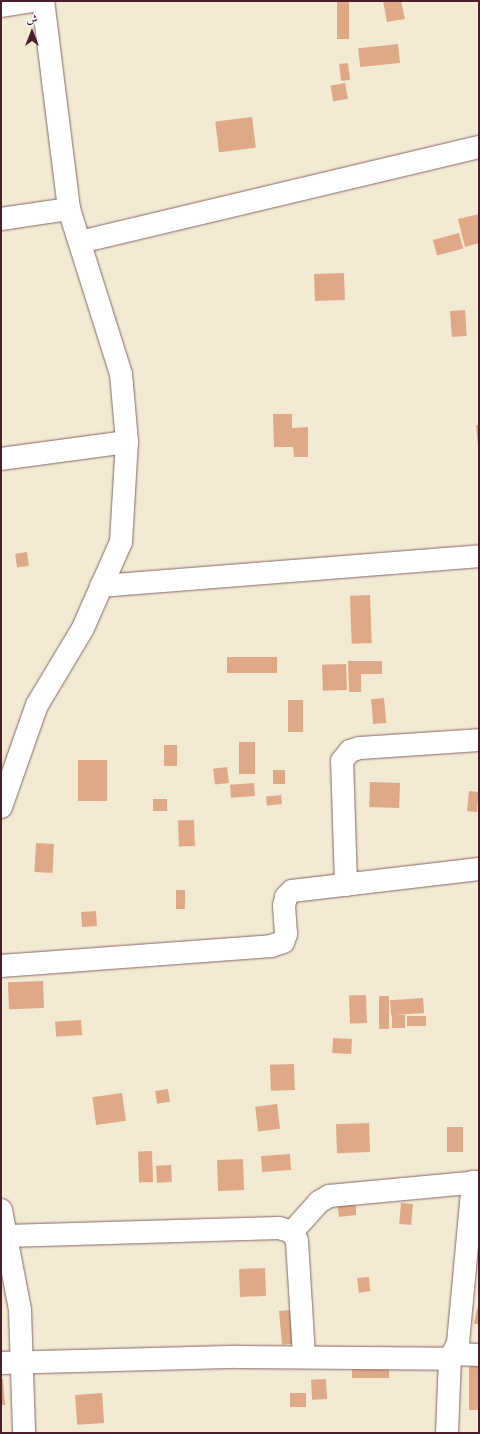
<!DOCTYPE html>
<html>
<head>
<meta charset="utf-8">
<style>
  body { margin:0 }
  #map { position:relative; width:480px; height:1434px; overflow:hidden; background:#f3ead4; font-family:"IM FELL French Canon",Amiri,serif }
  div>[style] { position:absolute }
  .building>* { inset:0; background:#dfa987; transform-origin:0 0 }
  .roads { filter:drop-shadow(0 0 1px #856666) drop-shadow(0 0 1px #856666) }
  .minor>* { height:22px; margin:-11px; padding:0 11px; transform-origin:11px; border-radius:11px; background:#fff }
  span { translate:-50% -50%; white-space:nowrap; text-align:center; line-height:1.15; -webkit-text-stroke:3px #fff; paint-order:stroke }
  .frame { position:absolute; inset:0; border:2px solid #4a1f2b; pointer-events:none }
  .north { position:absolute; left:12px; top:12px; width:40px; height:40px; -webkit-text-stroke:3px #fff; paint-order:stroke; rotate:0deg; font-size:11px; font-weight:700; line-height:16px; text-align:center; color:#4a1f2b }
  .north::after { content:''; display:block; margin:auto; width:14px; height:18px; background:#4a1f2b; clip-path:polygon(50% 0,100% 100%,50% 72%,0 100%) }
</style>
</head>
<body>
<div id="map">
  <div class="building">
    <i style="left:337px;top:1px;width:12px;height:38px"></i>
    <i style="clip-path:polygon(383px 1px,401px 1px,405px 19px,387px 22px)"></i>
    <i style="left:398px;top:44px;width:19px;height:40px;rotate:84deg"></i>
    <i style="left:348px;top:63px;width:17px;height:9px;rotate:83deg"></i>
    <i style="left:345px;top:83px;width:16px;height:15px;rotate:79deg"></i>
    <i style="left:252px;top:117px;width:31px;height:37px;rotate:83deg"></i>
    <i style="clip-path:polygon(479px 214px,479px 243px,465px 247px,458px 219px)"></i>
    <i style="left:459px;top:233px;width:16px;height:27px;rotate:75deg"></i>
    <i style="left:344px;top:273px;width:27px;height:30px;rotate:88deg"></i>
    <i style="left:465px;top:310px;width:26px;height:15px;rotate:86deg"></i>
    <i style="clip-path:polygon(273px 414px,292px 414px,292px 428px,308px 427px,308px 457px,294px 457px,293px 447px,274px 447px)"></i>
    <i style="clip-path:polygon(476px 425px,479px 425px,479px 446px,478px 446px)"></i>
    <i style="left:27px;top:552px;width:14px;height:12px;rotate:82deg"></i>
    <i style="left:370px;top:595px;width:48px;height:20px;rotate:88deg"></i>
    <i style="left:277px;top:657px;width:16px;height:50px;rotate:90deg"></i>
    <i style="clip-path:polygon(348px 661px,382px 661px,382px 674px,361px 674px,361px 692px,349px 692px)"></i>
    <i style="left:346px;top:664px;width:26px;height:24px;rotate:88deg"></i>
    <i style="left:384px;top:698px;width:25px;height:13px;rotate:85deg"></i>
    <i style="left:288px;top:700px;width:15px;height:32px"></i>
    <i style="left:239px;top:742px;width:16px;height:32px"></i>
    <i style="left:164px;top:745px;width:13px;height:21px"></i>
    <i style="left:78px;top:760px;width:29px;height:41px"></i>
    <i style="left:227px;top:767px;width:16px;height:14px;rotate:83deg"></i>
    <i style="left:273px;top:770px;width:12px;height:14px"></i>
    <i style="left:370px;top:782px;width:30px;height:25px;rotate:2deg"></i>
    <i style="left:254px;top:783px;width:13px;height:24px;rotate:86deg"></i>
    <i style="left:469px;top:791px;width:10px;height:20px;rotate:6deg"></i>
    <i style="left:281px;top:795px;width:9px;height:15px;rotate:84deg"></i>
    <i style="left:153px;top:799px;width:14px;height:12px"></i>
    <i style="left:194px;top:820px;width:26px;height:16px;rotate:88deg"></i>
    <i style="left:36px;top:843px;width:18px;height:29px;rotate:3deg"></i>
    <i style="left:176px;top:890px;width:9px;height:19px"></i>
    <i style="left:96px;top:911px;width:15px;height:15px;rotate:86deg"></i>
    <i style="left:43px;top:981px;width:27px;height:35px;rotate:88deg"></i>
    <i style="left:366px;top:995px;width:28px;height:17px;rotate:88deg"></i>
    <i style="left:379px;top:996px;width:10px;height:33px"></i>
    <i style="left:423px;top:998px;width:15px;height:33px;rotate:86deg"></i>
    <i style="left:405px;top:1015px;width:13px;height:13px;rotate:90deg"></i>
    <i style="left:407px;top:1016px;width:19px;height:10px"></i>
    <i style="left:81px;top:1020px;width:15px;height:26px;rotate:86deg"></i>
    <i style="left:333px;top:1038px;width:19px;height:15px;rotate:3deg"></i>
    <i style="left:294px;top:1064px;width:26px;height:24px;rotate:88deg"></i>
    <i style="left:168px;top:1089px;width:13px;height:13px;rotate:81deg"></i>
    <i style="left:122px;top:1093px;width:28px;height:30px;rotate:82deg"></i>
    <i style="left:277px;top:1104px;width:25px;height:22px;rotate:83deg"></i>
    <i style="left:369px;top:1123px;width:29px;height:33px;rotate:88deg"></i>
    <i style="left:447px;top:1127px;width:16px;height:25px"></i>
    <i style="left:152px;top:1151px;width:31px;height:14px;rotate:88deg"></i>
    <i style="left:290px;top:1154px;width:16px;height:29px;rotate:86deg"></i>
    <i style="left:243px;top:1159px;width:31px;height:26px;rotate:88deg"></i>
    <i style="left:171px;top:1165px;width:17px;height:15px;rotate:87deg"></i>
    <i style="clip-path:polygon(356px 1201px,356px 1215px,339px 1217px,337px 1202px)"></i>
    <i style="left:401px;top:1203px;width:12px;height:21px;rotate:5deg"></i>
    <i style="left:265px;top:1268px;width:28px;height:26px;rotate:88deg"></i>
    <i style="clip-path:polygon(369px 1277px,370px 1291px,359px 1293px,357px 1278px)"></i>
    <i style="clip-path:polygon(477px 1308px,479px 1309px,479px 1324px,474px 1324px)"></i>
    <i style="left:290px;top:1310px;width:34px;height:11px;rotate:85deg"></i>
    <i style="left:469px;top:1358px;width:10px;height:52px"></i>
    <i style="left:389px;top:1363px;width:15px;height:37px;rotate:90deg"></i>
    <i style="clip-path:polygon(1px 1379px,3px 1379px,5px 1405px,1px 1405px)"></i>
    <i style="left:326px;top:1379px;width:20px;height:15px;rotate:87deg"></i>
    <i style="left:102px;top:1393px;width:30px;height:27px;rotate:86deg"></i>
    <i style="left:290px;top:1393px;width:16px;height:14px"></i>
  </div>
  <div class="roads">
    <div class="minor">
      <i style="left:1px;top:6px;width:31px;rotate:-9deg"></i>
      <i style="left:1px;top:219px;width:69px;rotate:-8.4deg"></i>
      <i style="left:80px;top:242px;width:410px;rotate:-13.4deg"></i>
      <i style="left:1px;top:459px;width:127px;rotate:-7.7deg"></i>
      <i style="left:101px;top:586px;width:379px;rotate:-4.5deg"></i>
      <i style="left:1px;top:807px;width:108px;rotate:-70.6deg"></i>
      <i style="left:37px;top:705px;width:90px;rotate:-59.1deg"></i>
      <i style="left:83px;top:628px;width:94px;rotate:-66.2deg"></i>
      <i style="left:121px;top:542px;width:100px;rotate:-86.6deg"></i>
      <i style="left:127px;top:442px;width:68px;rotate:-95deg"></i>
      <i style="left:121px;top:374px;width:173px;rotate:-107.5deg"></i>
      <i style="left:69px;top:209px;width:210px;rotate:-97.1deg"></i>
      <i style="left:346px;top:885px;width:124px;rotate:-91.8deg"></i>
      <i style="left:342px;top:761px;width:13px;rotate:-51deg"></i>
      <i style="left:350px;top:751px;width:10px;rotate:-17deg"></i>
      <i style="left:360px;top:748px;width:119px;rotate:-3.8deg"></i>
      <i style="left:1px;top:966px;width:271px;rotate:-4.2deg"></i>
      <i style="left:271px;top:946px;width:13px;rotate:-18deg"></i>
      <i style="left:283px;top:942px;width:9px;rotate:-69deg"></i>
      <i style="left:286px;top:934px;width:28px;rotate:-94deg"></i>
      <i style="left:284px;top:906px;width:9px;rotate:-77deg"></i>
      <i style="left:286px;top:897px;width:8px;rotate:-45deg"></i>
      <i style="left:292px;top:891px;width:188px;rotate:-6.7deg"></i>
      <i style="left:1px;top:1210px;width:102px;rotate:79.2deg"></i>
      <i style="left:20px;top:1310px;width:123px;rotate:88.1deg"></i>
      <i style="left:292px;top:1232px;width:40px;rotate:-48deg"></i>
      <i style="left:319px;top:1202px;width:12px;rotate:-31deg"></i>
      <i style="left:329px;top:1196px;width:151px;rotate:-5.3deg"></i>
      <i style="left:6px;top:1236px;width:273px;rotate:-1.7deg"></i>
      <i style="left:279px;top:1228px;width:14px;rotate:17deg"></i>
      <i style="left:292px;top:1232px;width:10px;rotate:61deg"></i>
      <i style="left:297px;top:1241px;width:116px;rotate:86.5deg"></i>
      <i style="left:453px;top:1354px;width:26px;rotate:2deg"></i>
      <i style="left:1px;top:1363px;width:237px;rotate:-1.5deg"></i>
      <i style="left:238px;top:1357px;width:212px;rotate:0.5deg"></i>
      <i style="left:447px;top:1433px;width:74px;rotate:-87.7deg"></i>
      <i style="left:450px;top:1359px;width:18px;rotate:-63deg"></i>
      <i style="left:458px;top:1343px;width:162px;rotate:-84.7deg"></i>
    </div>
  </div>
  <div class="frame"></div>
  <div class="north">ش</div>
</div>
</body>
</html>
